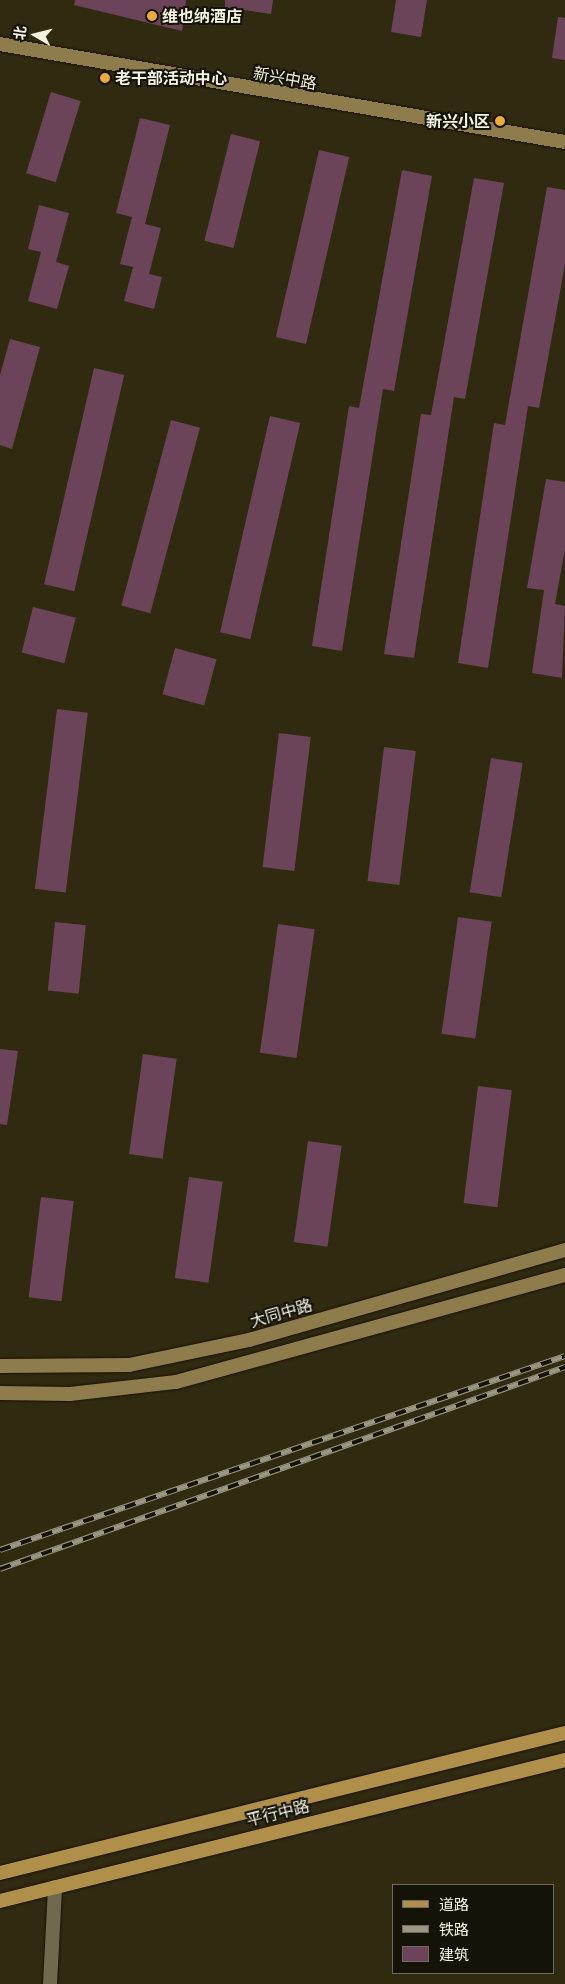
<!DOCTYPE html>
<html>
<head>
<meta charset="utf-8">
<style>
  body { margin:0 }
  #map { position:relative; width:565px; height:1984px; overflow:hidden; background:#302a11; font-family:Lato,"Noto Sans SC",sans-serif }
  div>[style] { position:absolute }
  .building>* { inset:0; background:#6b4459; transform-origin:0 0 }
  .roads { filter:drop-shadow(0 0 1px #181200) drop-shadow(0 0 1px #181200) }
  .minor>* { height:14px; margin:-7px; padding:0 7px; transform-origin:7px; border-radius:7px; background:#6f694e }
  .secondary>* { height:14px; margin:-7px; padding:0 7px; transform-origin:7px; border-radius:7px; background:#8f7c4c }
  .primary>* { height:14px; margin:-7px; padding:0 7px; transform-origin:7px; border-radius:7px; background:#af8f49 }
  .rail>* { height:5.5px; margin-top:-2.75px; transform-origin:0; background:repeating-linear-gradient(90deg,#151308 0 11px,#9b9783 0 22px); box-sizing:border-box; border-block:1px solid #9b9783 }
  .dots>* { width:14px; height:14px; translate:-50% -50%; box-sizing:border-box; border:2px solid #151308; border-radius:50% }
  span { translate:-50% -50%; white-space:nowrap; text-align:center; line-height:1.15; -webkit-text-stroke:4px #151308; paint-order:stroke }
  .poi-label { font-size:16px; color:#f5f2e2; font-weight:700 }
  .left { translate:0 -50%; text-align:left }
  .right { translate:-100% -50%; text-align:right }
  .street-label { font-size:16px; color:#f5f2e2 }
  .legend { position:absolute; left:392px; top:1884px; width:162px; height:90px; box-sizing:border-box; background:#151308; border:1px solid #6f6c5f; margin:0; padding:6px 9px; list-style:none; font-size:15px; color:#f5f2e2 }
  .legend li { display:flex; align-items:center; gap:10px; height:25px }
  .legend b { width:25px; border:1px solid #6f6c5f }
  .north { position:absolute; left:10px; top:10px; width:50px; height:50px; -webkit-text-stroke:4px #151308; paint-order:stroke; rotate:278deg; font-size:14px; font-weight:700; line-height:20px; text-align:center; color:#f5f2e2 }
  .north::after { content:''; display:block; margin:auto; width:18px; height:22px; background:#f5f2e2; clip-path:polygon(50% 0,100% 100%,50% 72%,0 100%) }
</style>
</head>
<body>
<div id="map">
  <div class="building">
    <i style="clip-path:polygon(75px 0,186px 0,182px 31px,74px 5px)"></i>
    <i style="clip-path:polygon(225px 0,273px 0,271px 14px,225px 7px)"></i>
    <i style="clip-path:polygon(396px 0,427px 0,421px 37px,391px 32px)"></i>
    <i style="clip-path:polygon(558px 17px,565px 18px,565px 60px,552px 58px)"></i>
    <i style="left:51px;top:92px;width:31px;height:85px;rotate:17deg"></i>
    <i style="clip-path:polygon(140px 118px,170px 125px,145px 224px,161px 228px,149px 274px,162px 277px,154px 309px,124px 301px,133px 267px,120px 264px,132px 217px,116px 213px)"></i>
    <i style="left:231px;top:134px;width:30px;height:110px;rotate:14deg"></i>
    <i style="left:319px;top:150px;width:31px;height:192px;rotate:13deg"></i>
    <i style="clip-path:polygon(402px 170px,432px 176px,394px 391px,383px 389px,342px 651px,312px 646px,349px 406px,359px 408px)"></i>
    <i style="clip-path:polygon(474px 178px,504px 183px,465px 399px,454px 397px,414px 658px,384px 654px,421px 414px,431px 415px)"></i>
    <i style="clip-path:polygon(547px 187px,565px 190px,565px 264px,539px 408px,528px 406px,488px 668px,458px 663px,494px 423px,505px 425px)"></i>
    <i style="clip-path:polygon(39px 205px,69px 213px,56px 262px,69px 266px,57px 309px,28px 301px,41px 252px,28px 249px)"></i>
    <i style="clip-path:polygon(10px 339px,40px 347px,12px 449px,0 445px,0 375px)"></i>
    <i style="left:94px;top:368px;width:31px;height:222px;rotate:13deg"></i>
    <i style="left:270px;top:416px;width:31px;height:222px;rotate:13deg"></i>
    <i style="left:171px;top:420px;width:30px;height:192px;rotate:15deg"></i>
    <i style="clip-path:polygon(546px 479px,565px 482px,565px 549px,555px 604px,565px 606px,562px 678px,532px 673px,544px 590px,527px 588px)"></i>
    <i style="left:33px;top:607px;width:44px;height:47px;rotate:14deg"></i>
    <i style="left:175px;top:648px;width:43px;height:48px;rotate:15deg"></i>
    <i style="left:57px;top:709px;width:31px;height:181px;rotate:7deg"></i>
    <i style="left:279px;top:733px;width:32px;height:135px;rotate:7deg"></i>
    <i style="left:384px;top:747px;width:32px;height:135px;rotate:7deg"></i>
    <i style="left:491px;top:758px;width:32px;height:136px;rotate:9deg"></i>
    <i style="left:458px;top:917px;width:34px;height:118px;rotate:8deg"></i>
    <i style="left:55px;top:922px;width:31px;height:69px;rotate:6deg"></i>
    <i style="left:278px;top:924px;width:37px;height:130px;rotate:8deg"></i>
    <i style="clip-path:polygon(0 1049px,18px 1051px,7px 1125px,0 1124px)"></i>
    <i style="left:143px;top:1054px;width:34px;height:101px;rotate:8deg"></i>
    <i style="left:478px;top:1086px;width:34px;height:118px;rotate:7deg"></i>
    <i style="left:308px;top:1141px;width:34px;height:102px;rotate:8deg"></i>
    <i style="left:189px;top:1177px;width:34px;height:102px;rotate:8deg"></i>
    <i style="left:41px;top:1197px;width:33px;height:101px;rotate:7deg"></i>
  </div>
  <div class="roads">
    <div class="minor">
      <i style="left:50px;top:1984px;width:97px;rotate:-87deg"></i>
    </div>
    <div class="secondary">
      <i style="left:0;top:44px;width:573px;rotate:9.84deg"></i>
      <i style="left:0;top:1366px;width:129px;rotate:-0.4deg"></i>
      <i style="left:129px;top:1365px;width:123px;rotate:-11.8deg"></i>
      <i style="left:249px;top:1340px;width:329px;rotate:-15.9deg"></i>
      <i style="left:0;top:1393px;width:70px;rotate:0.8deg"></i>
      <i style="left:70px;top:1394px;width:107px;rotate:-6.5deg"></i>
      <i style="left:176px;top:1382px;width:403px;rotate:-15.4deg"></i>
    </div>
    <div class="primary">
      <i style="left:0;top:1873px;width:582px;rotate:-13.92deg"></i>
      <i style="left:0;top:1901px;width:582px;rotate:-14.01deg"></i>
    </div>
  </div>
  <div class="rail">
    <i style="left:0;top:1550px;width:597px;rotate:-18.95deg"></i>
    <i style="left:0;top:1569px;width:600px;rotate:-19.67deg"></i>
  </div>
  <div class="dots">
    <i style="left:152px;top:16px;background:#ebaa39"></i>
    <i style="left:105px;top:78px;background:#ebaa39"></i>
    <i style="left:500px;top:121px;background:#ebaa39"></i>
  </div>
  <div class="poi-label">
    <span class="left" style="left:162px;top:16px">维也纳酒店</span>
    <span class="left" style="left:115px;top:78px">老干部活动中心</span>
    <span class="right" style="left:490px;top:121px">新兴小区</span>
  </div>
  <div class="street-label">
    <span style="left:285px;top:78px;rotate:10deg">新兴中路</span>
    <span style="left:281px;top:1313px;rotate:-16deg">大同中路</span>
    <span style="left:278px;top:1813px;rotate:-14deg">平行中路</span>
  </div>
  <ul class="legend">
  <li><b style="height:6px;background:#af8f49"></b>道路</li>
  <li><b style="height:6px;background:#9b9783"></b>铁路</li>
  <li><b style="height:14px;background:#6b4459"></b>建筑</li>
  </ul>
  <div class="north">北</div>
</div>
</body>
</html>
